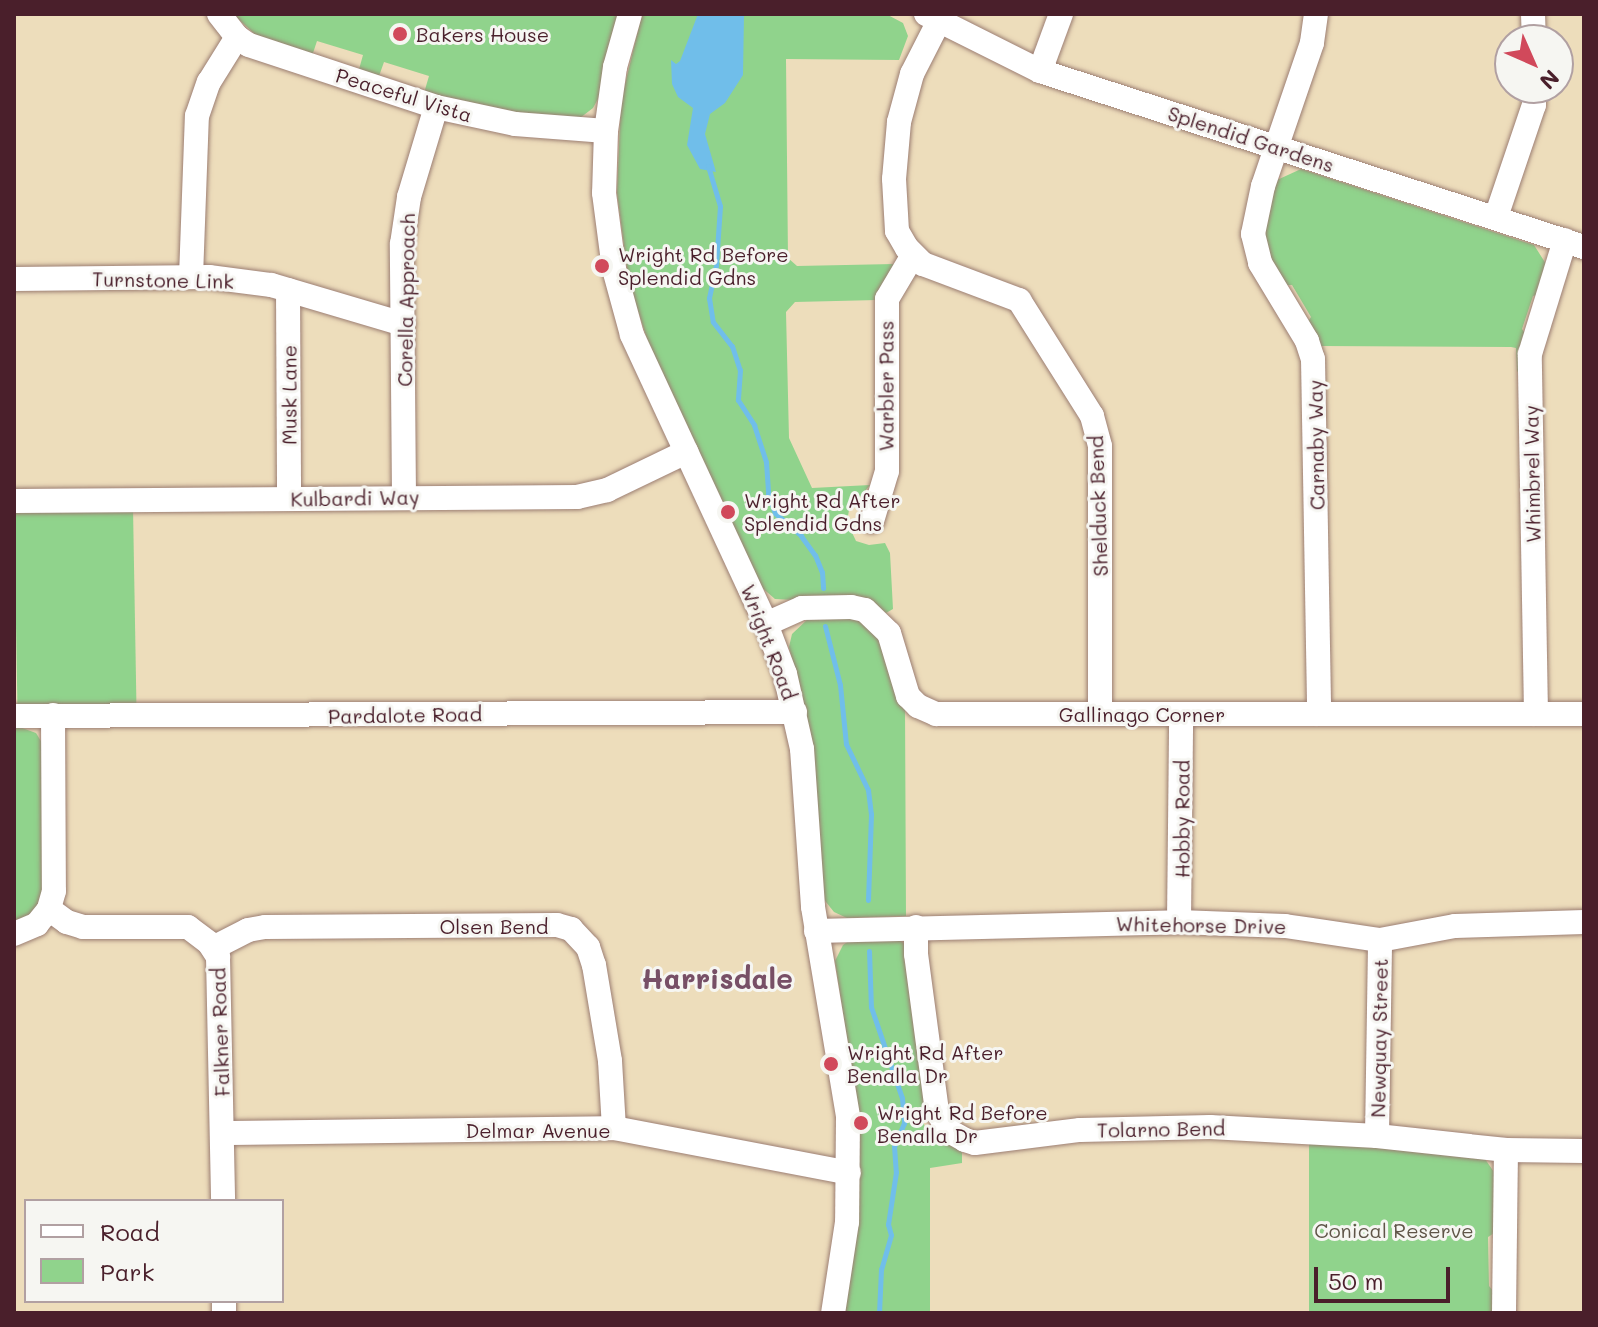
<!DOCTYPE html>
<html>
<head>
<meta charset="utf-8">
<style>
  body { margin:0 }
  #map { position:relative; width:1598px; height:1327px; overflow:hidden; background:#edddbb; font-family:Mali,sans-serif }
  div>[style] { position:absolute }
  .green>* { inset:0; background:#90d38c; transform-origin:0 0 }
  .water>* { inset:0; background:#70beea }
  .stream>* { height:5px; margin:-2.5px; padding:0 2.5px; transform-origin:2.5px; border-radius:2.5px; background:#70beea }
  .roads { filter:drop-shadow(0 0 2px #9c7e73) drop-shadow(0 0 2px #9c7e73) }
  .minor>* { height:24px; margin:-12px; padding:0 12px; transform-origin:12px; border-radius:12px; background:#fff }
  .dots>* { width:22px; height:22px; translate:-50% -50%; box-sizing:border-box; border:4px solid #f6f6f2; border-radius:50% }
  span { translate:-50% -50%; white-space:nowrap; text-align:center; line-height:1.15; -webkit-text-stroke:6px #f6f6f2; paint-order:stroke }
  .poi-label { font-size:20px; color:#4a1f2b }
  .left { translate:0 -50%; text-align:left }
  .street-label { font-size:20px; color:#4a1f2b }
  .park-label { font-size:20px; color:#5f5548 }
  .district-label { font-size:28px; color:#774f66; font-weight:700 }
  .frame { position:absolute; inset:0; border:16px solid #4a1f2b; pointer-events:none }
  .legend { position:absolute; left:24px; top:1199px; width:260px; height:104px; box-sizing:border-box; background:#f6f6f2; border:2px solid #b1a0a2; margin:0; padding:10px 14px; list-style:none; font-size:24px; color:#4a1f2b }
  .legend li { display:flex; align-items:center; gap:16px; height:40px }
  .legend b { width:40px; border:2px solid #b1a0a2 }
  .north { position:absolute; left:1494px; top:24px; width:80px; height:80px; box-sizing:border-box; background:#f6f6f2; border:2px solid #b1a0a2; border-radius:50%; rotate:135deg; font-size:22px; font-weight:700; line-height:32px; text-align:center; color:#4a1f2b }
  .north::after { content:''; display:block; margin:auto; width:28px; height:36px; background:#d1495b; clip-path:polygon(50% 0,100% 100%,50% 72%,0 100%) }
  .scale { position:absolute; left:1314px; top:1267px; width:136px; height:36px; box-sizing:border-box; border:4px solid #4a1f2b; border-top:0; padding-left:10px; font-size:24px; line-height:28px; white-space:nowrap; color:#4a1f2b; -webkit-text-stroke:6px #f6f6f2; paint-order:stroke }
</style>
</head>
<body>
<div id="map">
  <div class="green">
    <i style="clip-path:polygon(233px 14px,619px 14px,599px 97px,593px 108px,580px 118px,504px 113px,424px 93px,429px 76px,384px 62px,378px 79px,358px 73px,363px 55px,317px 41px,311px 59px,258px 37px)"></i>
    <i style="clip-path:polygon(642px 14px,886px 14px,903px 23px,908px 36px,899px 60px,786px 59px,788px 258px,797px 266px,894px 264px,877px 300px,795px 302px,786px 312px,789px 438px,812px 488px,870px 485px,849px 510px,847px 522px,856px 541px,869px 545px,885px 543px,890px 553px,893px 609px,886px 613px,875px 604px,775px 599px,760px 586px,650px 348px,629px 283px,617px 193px,621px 101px)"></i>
    <i style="clip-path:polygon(1301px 169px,1534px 245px,1546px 264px,1541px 294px,1533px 296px,1522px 329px,1527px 336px,1523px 367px,1517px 372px,1516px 348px,1511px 347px,1319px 346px,1307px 323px,1311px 317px,1292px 285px,1283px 285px,1262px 242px,1269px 196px,1277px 180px)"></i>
    <i style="left:133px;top:508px;width:200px;height:119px;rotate:89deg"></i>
    <i style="clip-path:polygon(810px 617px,857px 617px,879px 635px,905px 705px,906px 916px,847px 918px,834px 912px,822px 897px,813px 745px,789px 647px,792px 634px)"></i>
    <i style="clip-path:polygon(14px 725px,36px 733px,44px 746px,46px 889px,34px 914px,14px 925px)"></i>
    <i style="clip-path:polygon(853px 938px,901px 941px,906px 945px,927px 1106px,922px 1114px,926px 1133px,962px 1151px,962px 1163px,930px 1168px,930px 1313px,843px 1313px,858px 1225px,858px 1111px,835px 961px,843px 945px)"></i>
    <i style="clip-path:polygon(1309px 1141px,1477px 1154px,1485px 1159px,1494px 1172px,1496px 1232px,1488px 1237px,1489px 1286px,1496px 1294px,1496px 1313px,1309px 1313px)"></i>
  </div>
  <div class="water">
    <i style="clip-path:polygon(698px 14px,744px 14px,743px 75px,725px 103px,710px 114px,705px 134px,716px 172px,700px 169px,687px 145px,693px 108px,678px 97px,672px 84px,671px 60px,676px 64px,680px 61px)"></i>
  </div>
  <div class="stream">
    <i style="left:708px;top:166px;width:42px;rotate:73.3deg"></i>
    <i style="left:720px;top:206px;width:59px;rotate:93.9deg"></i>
    <i style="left:716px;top:265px;width:34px;rotate:102deg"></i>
    <i style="left:709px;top:298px;width:24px;rotate:81deg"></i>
    <i style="left:713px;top:322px;width:31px;rotate:52deg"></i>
    <i style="left:732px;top:346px;width:25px;rotate:72deg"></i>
    <i style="left:740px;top:370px;width:30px;rotate:94deg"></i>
    <i style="left:738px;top:400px;width:30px;rotate:57deg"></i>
    <i style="left:754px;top:425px;width:39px;rotate:72deg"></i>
    <i style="left:766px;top:462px;width:32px;rotate:86deg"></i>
    <i style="left:768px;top:494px;width:20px;rotate:70deg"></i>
    <i style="left:775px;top:513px;width:35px;rotate:41deg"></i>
    <i style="left:801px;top:536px;width:24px;rotate:54deg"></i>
    <i style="left:815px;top:555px;width:18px;rotate:68deg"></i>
    <i style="left:822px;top:572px;width:16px;rotate:86deg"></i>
    <i style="left:825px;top:626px;width:61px;rotate:75.7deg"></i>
    <i style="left:840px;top:685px;width:59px;rotate:84.2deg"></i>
    <i style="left:846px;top:744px;width:51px;rotate:64.4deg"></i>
    <i style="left:868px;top:790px;width:24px;rotate:83deg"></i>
    <i style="left:871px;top:814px;width:86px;rotate:92deg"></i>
    <i style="left:869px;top:951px;width:56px;rotate:88deg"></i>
    <i style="left:871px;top:1007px;width:96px;rotate:71.2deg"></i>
    <i style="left:902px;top:1098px;width:25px;rotate:85deg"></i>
    <i style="left:904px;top:1123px;width:25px;rotate:113deg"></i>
    <i style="left:894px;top:1146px;width:26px;rotate:86deg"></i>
    <i style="left:896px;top:1172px;width:53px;rotate:98.7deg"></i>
    <i style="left:888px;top:1224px;width:11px;rotate:75deg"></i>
    <i style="left:891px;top:1235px;width:35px;rotate:106deg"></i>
    <i style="left:881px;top:1269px;width:44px;rotate:92.6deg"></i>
  </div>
  <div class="roads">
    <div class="minor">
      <i style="left:219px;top:14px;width:29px;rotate:52deg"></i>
      <i style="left:237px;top:37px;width:14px;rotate:34deg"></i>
      <i style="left:249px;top:45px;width:197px;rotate:18.3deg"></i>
      <i style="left:436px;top:107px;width:81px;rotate:12.1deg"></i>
      <i style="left:515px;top:124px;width:91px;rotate:4.4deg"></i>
      <i style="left:630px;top:14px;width:55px;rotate:105.8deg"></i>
      <i style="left:615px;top:67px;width:65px;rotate:98deg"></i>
      <i style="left:606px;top:131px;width:62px;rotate:91.8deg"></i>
      <i style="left:604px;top:193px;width:77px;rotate:82.5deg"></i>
      <i style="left:614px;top:269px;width:68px;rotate:74.7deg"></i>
      <i style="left:632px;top:335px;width:319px;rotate:65.1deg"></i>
      <i style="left:766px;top:624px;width:53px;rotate:69.2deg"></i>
      <i style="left:785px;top:674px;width:77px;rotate:77.2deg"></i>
      <i style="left:802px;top:749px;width:158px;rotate:86deg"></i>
      <i style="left:813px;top:907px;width:213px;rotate:80.5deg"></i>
      <i style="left:848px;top:1117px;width:105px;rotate:90.5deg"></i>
      <i style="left:847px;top:1222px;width:92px;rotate:98.7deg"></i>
      <i style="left:926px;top:14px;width:127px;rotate:26.6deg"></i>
      <i style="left:1040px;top:71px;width:572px;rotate:17.93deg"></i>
      <i style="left:1316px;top:14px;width:29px;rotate:98deg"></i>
      <i style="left:1312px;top:43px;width:151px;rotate:108.9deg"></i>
      <i style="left:1263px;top:186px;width:49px;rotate:101.8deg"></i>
      <i style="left:1253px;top:234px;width:30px;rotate:76deg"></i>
      <i style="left:1260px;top:263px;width:91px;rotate:58.9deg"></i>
      <i style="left:1307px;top:341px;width:19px;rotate:72deg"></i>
      <i style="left:1313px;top:359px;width:355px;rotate:89deg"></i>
      <i style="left:1533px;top:14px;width:26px;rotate:88deg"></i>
      <i style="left:939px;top:21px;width:59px;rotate:117deg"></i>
      <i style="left:912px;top:74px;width:50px;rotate:105.2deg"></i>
      <i style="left:899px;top:122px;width:57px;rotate:95deg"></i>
      <i style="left:894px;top:179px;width:52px;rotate:86.7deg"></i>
      <i style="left:897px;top:231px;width:20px;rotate:60deg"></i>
      <i style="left:907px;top:248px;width:23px;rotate:45deg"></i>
      <i style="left:923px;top:264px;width:103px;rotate:20.6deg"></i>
      <i style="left:1019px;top:300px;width:137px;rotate:57.8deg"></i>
      <i style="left:1092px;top:416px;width:31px;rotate:75deg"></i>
      <i style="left:1100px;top:446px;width:268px;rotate:90deg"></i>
      <i style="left:1040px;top:71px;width:61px;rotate:-69.8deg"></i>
      <i style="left:1496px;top:217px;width:118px;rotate:-71.3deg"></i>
      <i style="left:1534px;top:105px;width:17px;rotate:-90deg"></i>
      <i style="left:191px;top:277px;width:161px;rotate:-87.9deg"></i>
      <i style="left:197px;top:116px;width:36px;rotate:-71deg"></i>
      <i style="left:209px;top:82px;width:53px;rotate:-58.1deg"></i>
      <i style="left:14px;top:279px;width:195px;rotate:-0.6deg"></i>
      <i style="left:209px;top:277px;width:63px;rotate:7.4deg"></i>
      <i style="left:271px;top:285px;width:138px;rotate:16.5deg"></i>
      <i style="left:288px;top:290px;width:209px;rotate:89.7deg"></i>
      <i style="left:404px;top:496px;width:252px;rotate:-90.5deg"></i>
      <i style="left:402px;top:244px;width:48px;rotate:-81.5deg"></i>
      <i style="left:409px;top:197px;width:94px;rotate:-73.3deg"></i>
      <i style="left:14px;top:501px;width:563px;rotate:-0.41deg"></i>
      <i style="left:577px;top:497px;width:31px;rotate:-13deg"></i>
      <i style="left:607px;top:490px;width:88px;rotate:-25.7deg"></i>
      <i style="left:872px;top:521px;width:52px;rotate:-73.3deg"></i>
      <i style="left:887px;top:471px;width:172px;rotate:-90deg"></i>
      <i style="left:887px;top:299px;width:51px;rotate:-59.4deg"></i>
      <i style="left:766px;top:624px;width:39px;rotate:-24deg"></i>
      <i style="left:802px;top:608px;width:49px;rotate:-1.2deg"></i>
      <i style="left:851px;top:607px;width:14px;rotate:12deg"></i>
      <i style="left:865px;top:610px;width:33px;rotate:44deg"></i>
      <i style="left:889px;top:633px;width:66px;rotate:73.2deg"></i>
      <i style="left:908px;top:696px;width:14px;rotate:45deg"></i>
      <i style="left:918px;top:706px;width:20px;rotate:24deg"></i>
      <i style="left:936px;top:714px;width:648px"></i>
      <i style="left:1536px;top:714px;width:360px;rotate:-91deg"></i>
      <i style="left:1530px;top:354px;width:119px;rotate:-72.9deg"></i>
      <i style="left:53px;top:715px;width:176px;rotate:89.7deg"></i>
      <i style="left:54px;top:891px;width:19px;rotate:106deg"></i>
      <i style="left:49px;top:909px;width:22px;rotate:36deg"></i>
      <i style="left:67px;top:922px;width:17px;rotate:17deg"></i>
      <i style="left:83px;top:927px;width:105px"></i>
      <i style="left:188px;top:927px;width:26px;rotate:37deg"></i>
      <i style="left:209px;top:943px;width:17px;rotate:57deg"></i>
      <i style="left:218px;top:957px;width:244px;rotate:88.8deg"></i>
      <i style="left:14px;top:716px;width:781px;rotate:-0.29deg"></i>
      <i style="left:1179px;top:922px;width:207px;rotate:-89.4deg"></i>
      <i style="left:916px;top:927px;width:27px;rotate:90deg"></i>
      <i style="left:916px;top:954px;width:158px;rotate:82.4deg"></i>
      <i style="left:937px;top:1111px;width:23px;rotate:59deg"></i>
      <i style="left:949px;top:1131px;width:18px;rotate:29deg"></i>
      <i style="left:965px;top:1140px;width:10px;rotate:17deg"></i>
      <i style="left:975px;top:1143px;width:106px;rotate:-7.1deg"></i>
      <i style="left:1080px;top:1130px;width:130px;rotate:-1.3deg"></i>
      <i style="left:1210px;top:1127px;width:167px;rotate:3.1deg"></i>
      <i style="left:1377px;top:1136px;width:130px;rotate:6.2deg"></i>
      <i style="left:1506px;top:1150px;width:78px;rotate:0.7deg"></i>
      <i style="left:816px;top:931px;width:363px;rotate:-1.4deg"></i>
      <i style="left:1179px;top:922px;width:106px;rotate:2.2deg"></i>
      <i style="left:1285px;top:926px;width:96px;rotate:8.4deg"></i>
      <i style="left:1380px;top:940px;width:76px;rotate:-10.6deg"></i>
      <i style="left:1455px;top:926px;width:129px;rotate:-1.8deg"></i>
      <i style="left:14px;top:934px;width:25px;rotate:-23deg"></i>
      <i style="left:37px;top:924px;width:19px;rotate:-51deg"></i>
      <i style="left:213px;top:948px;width:39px;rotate:-27deg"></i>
      <i style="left:248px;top:930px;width:17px;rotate:-10deg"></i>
      <i style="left:265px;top:927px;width:292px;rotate:-0.4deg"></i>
      <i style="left:557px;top:925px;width:15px;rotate:16deg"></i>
      <i style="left:571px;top:929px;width:25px;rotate:47deg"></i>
      <i style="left:588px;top:947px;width:19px;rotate:72deg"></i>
      <i style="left:594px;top:965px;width:97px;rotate:80.5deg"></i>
      <i style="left:610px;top:1061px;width:67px;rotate:86.6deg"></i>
      <i style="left:223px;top:1133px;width:391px;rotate:-0.7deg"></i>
      <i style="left:614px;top:1128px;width:239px;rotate:10.8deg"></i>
      <i style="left:1377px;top:1136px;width:196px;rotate:-89.1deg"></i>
      <i style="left:224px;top:1301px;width:12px;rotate:90deg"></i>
      <i style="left:1504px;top:1313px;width:163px;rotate:-89.3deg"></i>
    </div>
  </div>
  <div class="dots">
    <i style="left:400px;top:34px;background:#d1495b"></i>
    <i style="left:602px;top:266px;background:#d1495b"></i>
    <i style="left:728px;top:512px;background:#d1495b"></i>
    <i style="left:831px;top:1064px;background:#d1495b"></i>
    <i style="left:861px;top:1123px;background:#d1495b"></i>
  </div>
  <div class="poi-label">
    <span class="left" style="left:416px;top:34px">Bakers House</span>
    <span class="left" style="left:618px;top:266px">Wright Rd Before<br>Splendid Gdns</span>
    <span class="left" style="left:744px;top:512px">Wright Rd After<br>Splendid Gdns</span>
    <span class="left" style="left:847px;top:1064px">Wright Rd After<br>Benalla Dr</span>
    <span class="left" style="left:877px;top:1124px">Wright Rd Before<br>Benalla Dr</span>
  </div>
  <div class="street-label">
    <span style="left:404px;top:95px;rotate:17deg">Peaceful Vista</span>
    <span style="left:1251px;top:139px;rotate:18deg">Splendid Gardens</span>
    <span style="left:163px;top:280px;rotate:1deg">Turnstone Link</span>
    <span style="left:406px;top:300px;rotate:-89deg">Corella Approach</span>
    <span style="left:886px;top:386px;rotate:-90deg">Warbler Pass</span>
    <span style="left:289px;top:395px;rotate:-90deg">Musk Lane</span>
    <span style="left:1316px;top:445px;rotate:-91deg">Carnaby Way</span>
    <span style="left:1532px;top:474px;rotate:-91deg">Whimbrel Way</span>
    <span style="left:355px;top:498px;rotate:-1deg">Kulbardi Way</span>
    <span style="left:1098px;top:506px;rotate:-92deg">Shelduck Bend</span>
    <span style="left:769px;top:642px;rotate:69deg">Wright Road</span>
    <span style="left:1142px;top:714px">Gallinago Corner</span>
    <span style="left:405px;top:715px;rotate:-1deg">Pardalote Road</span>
    <span style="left:1182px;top:819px;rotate:-90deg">Hobby Road</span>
    <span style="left:1201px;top:925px;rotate:1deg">Whitehorse Drive</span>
    <span style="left:494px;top:926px">Olsen Bend</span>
    <span style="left:220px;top:1032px;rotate:-92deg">Falkner Road</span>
    <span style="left:1379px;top:1038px;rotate:-89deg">Newquay Street</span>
    <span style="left:1161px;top:1129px;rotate:-1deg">Tolarno Bend</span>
    <span style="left:538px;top:1130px">Delmar Avenue</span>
  </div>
  <div class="park-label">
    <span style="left:1394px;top:1230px">Conical Reserve</span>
  </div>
  <div class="district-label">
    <span style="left:717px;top:978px">Harrisdale</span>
  </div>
  <div class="frame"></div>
  <ul class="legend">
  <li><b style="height:10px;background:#fff"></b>Road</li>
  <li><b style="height:22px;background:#90d38c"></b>Park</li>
  </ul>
  <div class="north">N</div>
  <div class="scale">50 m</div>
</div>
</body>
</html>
